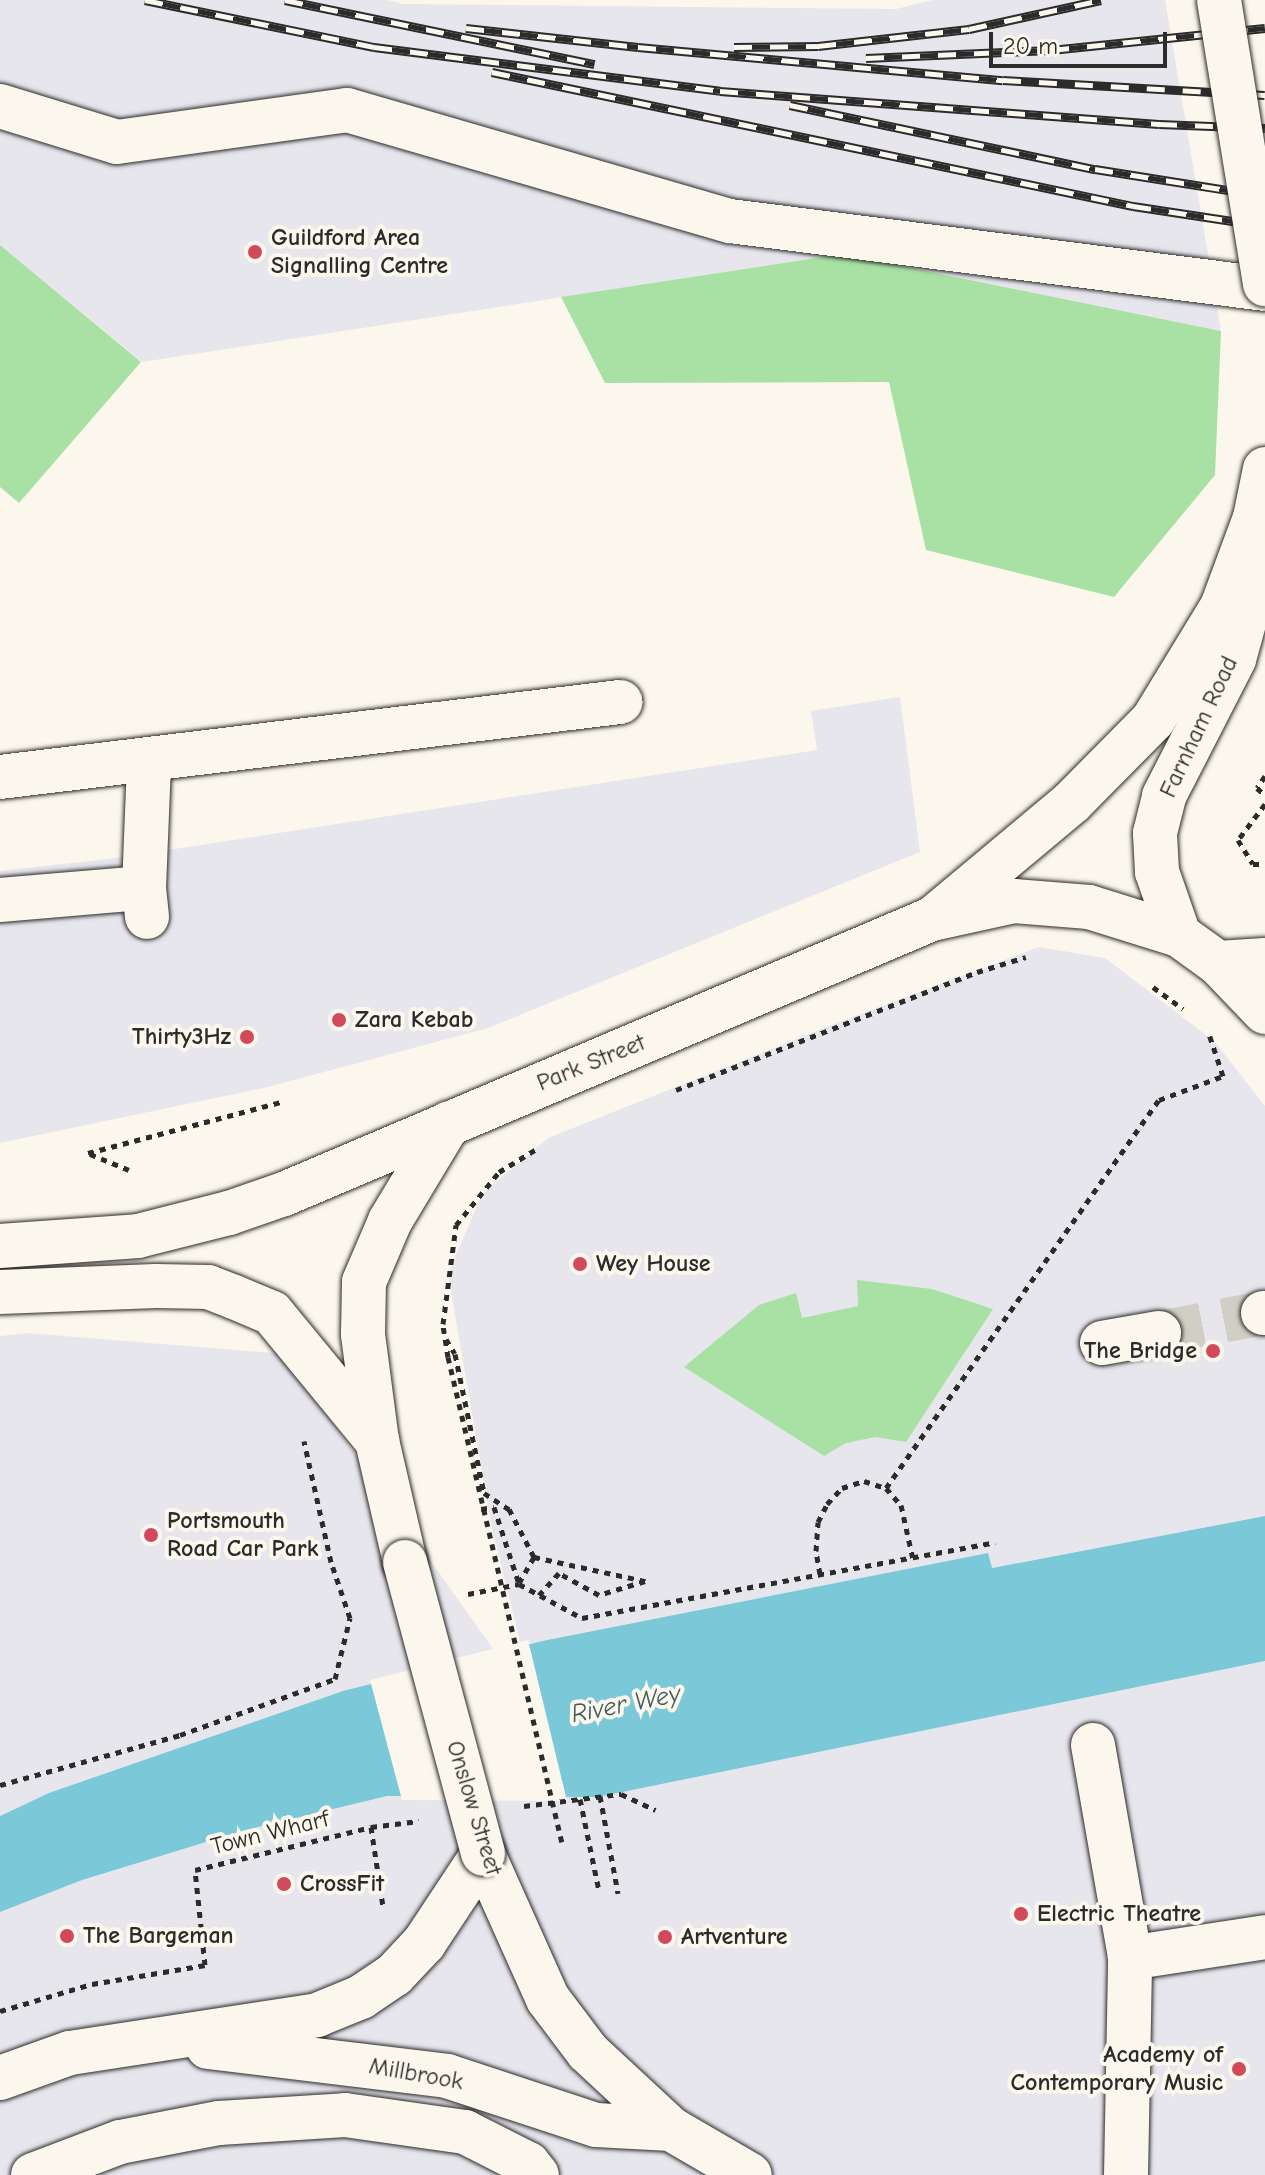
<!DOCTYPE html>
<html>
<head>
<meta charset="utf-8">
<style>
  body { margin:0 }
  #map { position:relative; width:1265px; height:2175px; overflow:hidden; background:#fbf7ec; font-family:"Comic Neue",sans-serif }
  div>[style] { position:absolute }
  .built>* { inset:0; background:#e7e6ed }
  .green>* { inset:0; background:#a9e1a5 }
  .water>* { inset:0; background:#7bc9d8 }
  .pier>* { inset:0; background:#fbf7ec }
  .minor-tunnel>* { height:44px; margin-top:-22px; transform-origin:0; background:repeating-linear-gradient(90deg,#d1cec5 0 44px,transparent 0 66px) }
  .path>* { height:5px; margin-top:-2.5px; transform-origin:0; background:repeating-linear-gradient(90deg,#2b2b2b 0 6px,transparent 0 12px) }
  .roads { filter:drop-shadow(0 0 2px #2b2b2b) drop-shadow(0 0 2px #2b2b2b) }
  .minor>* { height:44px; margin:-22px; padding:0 22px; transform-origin:22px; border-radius:22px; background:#fbf7ec }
  .major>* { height:44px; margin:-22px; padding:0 22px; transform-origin:22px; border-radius:22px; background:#fbf7ec }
  .rail>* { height:9px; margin-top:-4.5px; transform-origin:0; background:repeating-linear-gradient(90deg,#fbf7ec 0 18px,#2b2b2b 0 36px); box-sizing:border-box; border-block:2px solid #2b2b2b }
  .path-bridge>* { height:5px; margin-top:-2.5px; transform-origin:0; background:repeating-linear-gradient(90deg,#2b2b2b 0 6px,transparent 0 12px) }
  .bridges { filter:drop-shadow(0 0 2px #2b2b2b) drop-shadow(0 0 2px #2b2b2b) }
  .major-bridge>* { height:44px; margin:-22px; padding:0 22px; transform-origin:22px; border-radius:22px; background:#fbf7ec }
  .dots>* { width:22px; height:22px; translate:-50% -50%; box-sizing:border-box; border:4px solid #fbf7ec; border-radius:50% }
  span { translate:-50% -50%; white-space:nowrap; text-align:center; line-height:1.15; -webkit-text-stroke:8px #fbf7ec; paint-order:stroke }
  .poi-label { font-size:24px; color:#2b2b2b; font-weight:700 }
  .left { translate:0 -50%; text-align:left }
  .right { translate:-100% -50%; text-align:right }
  .street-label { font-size:24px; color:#2b2b2b }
  .water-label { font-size:26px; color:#435a5f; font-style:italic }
  .scale { position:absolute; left:989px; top:32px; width:178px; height:36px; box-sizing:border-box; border:4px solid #2b2b2b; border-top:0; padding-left:10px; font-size:24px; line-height:28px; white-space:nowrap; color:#2b2b2b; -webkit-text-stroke:6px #fbf7ec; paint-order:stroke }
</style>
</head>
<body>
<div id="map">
  <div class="built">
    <i style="clip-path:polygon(0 0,387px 0,403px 4px,896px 9px,933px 0,1165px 0,1221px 331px,842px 254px,142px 362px,0 245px)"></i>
    <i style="clip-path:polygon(900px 697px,920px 852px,488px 1028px,268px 1087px,0 1143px,0 871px,116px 858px,817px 750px,811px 711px)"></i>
    <i style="clip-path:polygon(1039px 947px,1105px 958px,1214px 1041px,1265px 1106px,1265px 1516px,991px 1568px,988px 1553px,521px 1645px,491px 1524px,448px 1274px,482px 1194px,548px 1138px,834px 1024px)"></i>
    <i style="clip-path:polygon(27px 1333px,284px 1354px,598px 1797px,1265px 1661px,1265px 2175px,0 2175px,0 1336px)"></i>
  </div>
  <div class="green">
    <i style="clip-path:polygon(0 245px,141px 362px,19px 503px,0 487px)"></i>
    <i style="clip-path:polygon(842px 254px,1221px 331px,1215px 475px,1114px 597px,926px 550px,889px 382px,605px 383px,561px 297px)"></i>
    <i style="clip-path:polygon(857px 1280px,932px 1289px,993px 1309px,906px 1442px,875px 1437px,846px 1443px,824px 1456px,684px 1367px,759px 1305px,796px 1293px,802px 1318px,858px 1306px)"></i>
  </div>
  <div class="water">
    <i style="clip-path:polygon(1265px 1516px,1265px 1661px,598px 1797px,387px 1796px,242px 1831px,82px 1880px,0 1912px,0 1816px,49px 1793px,343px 1691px,542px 1641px,988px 1553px,992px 1568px)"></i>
  </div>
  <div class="pier">
    <i style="clip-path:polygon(528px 1640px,567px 1801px,402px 1800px,370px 1680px)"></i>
  </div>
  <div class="minor-tunnel">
    <i style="left:1159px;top:1333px;width:106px;rotate:-10.9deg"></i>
  </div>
  <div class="path">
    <i style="left:1265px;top:776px;width:14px;rotate:124deg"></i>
    <i style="left:1257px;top:788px;width:11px;rotate:41deg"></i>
    <i style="left:1265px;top:804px;width:45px;rotate:126.9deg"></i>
    <i style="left:1238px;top:840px;width:28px;rotate:58deg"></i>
    <i style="left:1253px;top:864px;width:12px"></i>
    <i style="left:1153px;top:987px;width:37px;rotate:36deg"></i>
    <i style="left:676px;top:1090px;width:323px;rotate:-21.4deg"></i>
    <i style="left:977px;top:972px;width:51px;rotate:-17deg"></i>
    <i style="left:88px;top:1153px;width:200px;rotate:-14.8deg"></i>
    <i style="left:90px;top:1154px;width:42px;rotate:22.3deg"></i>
    <i style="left:446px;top:1339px;width:17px;rotate:59deg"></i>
    <i style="left:455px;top:1354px;width:142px;rotate:78.2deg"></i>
    <i style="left:484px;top:1493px;width:30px;rotate:33deg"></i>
    <i style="left:509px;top:1509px;width:54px;rotate:62.5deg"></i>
    <i style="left:534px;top:1557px;width:114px;rotate:12.2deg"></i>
    <i style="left:645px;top:1581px;width:48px;rotate:163.1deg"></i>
    <i style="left:599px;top:1595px;width:46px;rotate:-151.2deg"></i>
    <i style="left:559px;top:1573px;width:30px;rotate:132deg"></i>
    <i style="left:448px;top:1357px;width:33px;rotate:-99deg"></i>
    <i style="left:443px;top:1324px;width:100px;rotate:-82.5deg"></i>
    <i style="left:456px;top:1225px;width:68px;rotate:-50.9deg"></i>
    <i style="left:499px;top:1172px;width:46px;rotate:-31.6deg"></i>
    <i style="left:886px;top:1488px;width:474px;rotate:-54.9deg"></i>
    <i style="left:1159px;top:1100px;width:68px;rotate:-20.6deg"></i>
    <i style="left:1223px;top:1076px;width:47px;rotate:-108.4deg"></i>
    <i style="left:481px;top:1509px;width:13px;rotate:-9deg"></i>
    <i style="left:494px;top:1507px;width:81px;rotate:72deg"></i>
    <i style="left:820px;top:1574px;width:23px;rotate:-100deg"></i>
    <i style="left:816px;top:1551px;width:29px;rotate:-86deg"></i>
    <i style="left:818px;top:1522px;width:20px;rotate:-63deg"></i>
    <i style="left:827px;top:1504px;width:22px;rotate:-47deg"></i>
    <i style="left:842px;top:1488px;width:23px;rotate:-18deg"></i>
    <i style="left:864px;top:1481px;width:23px;rotate:18deg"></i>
    <i style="left:886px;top:1488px;width:23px;rotate:49deg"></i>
    <i style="left:901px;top:1505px;width:55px;rotate:77.5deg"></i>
    <i style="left:519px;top:1583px;width:30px;rotate:-60deg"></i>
    <i style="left:468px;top:1594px;width:52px;rotate:-11.1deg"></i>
    <i style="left:519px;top:1584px;width:72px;rotate:28.4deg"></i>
    <i style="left:582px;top:1618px;width:420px;rotate:-10.4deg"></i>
    <i style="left:0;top:1785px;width:187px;rotate:-15.5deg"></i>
    <i style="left:180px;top:1735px;width:165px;rotate:-19.9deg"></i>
    <i style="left:335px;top:1679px;width:63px;rotate:-76.2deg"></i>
    <i style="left:350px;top:1618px;width:59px;rotate:-108.7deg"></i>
    <i style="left:331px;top:1562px;width:124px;rotate:-102.6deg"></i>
    <i style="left:600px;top:1796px;width:99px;rotate:79.5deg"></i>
    <i style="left:580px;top:1799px;width:94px;rotate:78.3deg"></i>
    <i style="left:524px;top:1806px;width:98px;rotate:-7.1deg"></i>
    <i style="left:621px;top:1794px;width:38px;rotate:25deg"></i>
    <i style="left:371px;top:1827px;width:80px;rotate:81.4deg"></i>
    <i style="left:0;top:2011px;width:96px;rotate:-16.4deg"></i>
    <i style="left:92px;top:1984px;width:115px;rotate:-9.5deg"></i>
    <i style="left:205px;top:1965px;width:96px;rotate:-96deg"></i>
    <i style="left:195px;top:1870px;width:181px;rotate:-13.7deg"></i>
    <i style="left:371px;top:1827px;width:48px;rotate:-7.1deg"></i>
  </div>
  <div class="roads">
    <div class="minor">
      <i style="left:0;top:106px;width:122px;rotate:17.1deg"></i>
      <i style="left:117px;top:142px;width:232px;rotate:-7.9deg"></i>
      <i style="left:347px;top:110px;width:399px;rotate:16.2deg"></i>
      <i style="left:730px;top:221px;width:539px;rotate:7.24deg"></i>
      <i style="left:0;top:777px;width:625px;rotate:-6.9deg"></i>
      <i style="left:144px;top:888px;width:126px;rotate:-87.7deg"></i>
      <i style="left:0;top:900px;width:144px;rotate:-4.8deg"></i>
      <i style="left:144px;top:888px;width:29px;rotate:84deg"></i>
      <i style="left:1218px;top:963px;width:47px;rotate:-3.7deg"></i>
      <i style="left:1263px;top:1313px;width:2px"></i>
      <i style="left:1102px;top:1343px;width:58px;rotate:-10deg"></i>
      <i style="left:1093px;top:1745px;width:216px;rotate:80.1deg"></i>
      <i style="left:33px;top:2175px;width:93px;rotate:-20.8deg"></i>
      <i style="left:120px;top:2142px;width:101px;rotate:-10.9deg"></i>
      <i style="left:219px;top:2123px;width:126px;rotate:-3.6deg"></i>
      <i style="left:345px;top:2115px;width:121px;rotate:8.1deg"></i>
      <i style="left:465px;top:2132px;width:71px;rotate:26.9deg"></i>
      <i style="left:528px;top:2164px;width:14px;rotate:51deg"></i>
      <i style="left:1126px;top:2175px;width:217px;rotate:-88.9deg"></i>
      <i style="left:1130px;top:1958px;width:137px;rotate:-8.8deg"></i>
    </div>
    <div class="major">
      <i style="left:937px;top:915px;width:175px;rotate:-39.9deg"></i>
      <i style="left:1071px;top:803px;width:117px;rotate:-45.3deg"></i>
      <i style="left:1153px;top:720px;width:132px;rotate:-58.6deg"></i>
      <i style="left:1222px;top:607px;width:95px;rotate:-69.7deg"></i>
      <i style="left:1179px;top:935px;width:67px;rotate:-109.2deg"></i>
      <i style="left:1157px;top:872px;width:39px;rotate:-93deg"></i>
      <i style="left:1155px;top:833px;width:38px;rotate:-76deg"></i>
      <i style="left:1164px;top:796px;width:154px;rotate:-62.9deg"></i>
      <i style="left:1234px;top:659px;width:67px;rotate:-74.5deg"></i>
      <i style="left:1252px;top:594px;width:76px;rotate:-87.7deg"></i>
      <i style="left:1255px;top:518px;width:50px;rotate:-78.5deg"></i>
      <i style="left:0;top:1246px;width:138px;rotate:-4.1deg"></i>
      <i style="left:138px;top:1236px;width:94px;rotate:-14.2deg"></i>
      <i style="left:229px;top:1213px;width:58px;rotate:-19.1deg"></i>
      <i style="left:284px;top:1194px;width:704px;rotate:-23deg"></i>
      <i style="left:932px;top:919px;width:84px;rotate:-12.4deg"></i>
      <i style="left:1014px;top:901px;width:75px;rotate:4.6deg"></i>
      <i style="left:1089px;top:907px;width:94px;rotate:17.3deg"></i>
      <i style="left:1179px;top:935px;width:48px;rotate:35.7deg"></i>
      <i style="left:1218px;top:963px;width:68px;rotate:46.2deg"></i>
      <i style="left:0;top:1292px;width:156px;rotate:-2.2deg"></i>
      <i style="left:156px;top:1286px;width:52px;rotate:1.1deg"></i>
      <i style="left:208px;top:1287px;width:28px;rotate:21deg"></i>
      <i style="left:234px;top:1297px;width:41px;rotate:22.8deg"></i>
      <i style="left:272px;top:1313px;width:166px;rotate:50.6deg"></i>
      <i style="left:405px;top:1562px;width:124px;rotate:-103deg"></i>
      <i style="left:377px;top:1441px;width:108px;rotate:-97.5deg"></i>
      <i style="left:363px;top:1334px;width:52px;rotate:-88.9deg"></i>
      <i style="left:364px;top:1282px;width:66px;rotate:-66.9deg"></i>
      <i style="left:390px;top:1221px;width:114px;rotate:-59deg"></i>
      <i style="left:483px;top:1854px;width:159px;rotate:65.9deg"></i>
      <i style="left:548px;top:1999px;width:66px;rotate:53deg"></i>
      <i style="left:588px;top:2052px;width:113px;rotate:42.9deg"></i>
      <i style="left:671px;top:2129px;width:91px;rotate:30.2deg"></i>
      <i style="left:208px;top:2047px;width:241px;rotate:6.9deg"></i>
      <i style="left:447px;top:2076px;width:157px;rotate:18.2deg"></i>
      <i style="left:596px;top:2125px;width:75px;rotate:3.1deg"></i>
      <i style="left:0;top:2078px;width:74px;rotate:-19.7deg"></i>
      <i style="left:70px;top:2053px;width:250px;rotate:-8.7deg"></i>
      <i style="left:317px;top:2015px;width:48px;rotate:-22.2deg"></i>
      <i style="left:361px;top:1997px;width:40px;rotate:-34deg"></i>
      <i style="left:394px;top:1975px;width:44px;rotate:-46.8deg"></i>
      <i style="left:424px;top:1943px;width:107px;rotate:-56.5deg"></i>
    </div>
  </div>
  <div class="rail">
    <i style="left:145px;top:0;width:234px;rotate:11.6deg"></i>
    <i style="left:374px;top:47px;width:349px;rotate:7.2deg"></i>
    <i style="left:720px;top:91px;width:440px;rotate:4.3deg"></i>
    <i style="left:1159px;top:124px;width:106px;rotate:2.2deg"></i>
    <i style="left:285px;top:0;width:316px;rotate:11.7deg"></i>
    <i style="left:466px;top:28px;width:173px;rotate:6.3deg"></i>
    <i style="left:638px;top:47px;width:366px;rotate:5.2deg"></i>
    <i style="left:1003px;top:80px;width:262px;rotate:3.3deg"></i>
    <i style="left:734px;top:47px;width:84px;rotate:-0.7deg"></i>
    <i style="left:818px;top:46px;width:152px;rotate:-6.4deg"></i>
    <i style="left:969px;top:29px;width:135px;rotate:-12.4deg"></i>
    <i style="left:866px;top:58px;width:185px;rotate:-2.5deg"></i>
    <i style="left:1051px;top:50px;width:215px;rotate:-5.9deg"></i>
    <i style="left:492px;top:72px;width:655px;rotate:11.81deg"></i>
    <i style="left:1133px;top:206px;width:134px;rotate:8.6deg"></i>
    <i style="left:790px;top:105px;width:312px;rotate:11.9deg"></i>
    <i style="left:1095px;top:169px;width:172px;rotate:9deg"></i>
  </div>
  <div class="path-bridge">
    <i style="left:448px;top:1357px;width:498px;rotate:76.8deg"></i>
  </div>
  <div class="bridges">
    <div class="major-bridge">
      <i style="left:1219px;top:0;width:288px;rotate:80.8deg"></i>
      <i style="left:405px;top:1562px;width:302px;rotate:75deg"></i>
    </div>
  </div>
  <div class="dots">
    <i style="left:255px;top:252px;background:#d1495b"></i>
    <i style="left:339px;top:1020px;background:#d1495b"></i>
    <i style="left:247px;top:1037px;background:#d1495b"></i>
    <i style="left:580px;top:1264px;background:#d1495b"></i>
    <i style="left:1213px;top:1351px;background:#d1495b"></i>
    <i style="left:151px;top:1535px;background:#d1495b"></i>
    <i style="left:284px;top:1884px;background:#d1495b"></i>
    <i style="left:1021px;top:1914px;background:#d1495b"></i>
    <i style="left:67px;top:1936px;background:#d1495b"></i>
    <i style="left:665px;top:1937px;background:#d1495b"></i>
    <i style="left:1239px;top:2069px;background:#d1495b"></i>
  </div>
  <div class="poi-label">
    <span class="left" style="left:271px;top:252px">Guildford Area<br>Signalling Centre</span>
    <span class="left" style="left:355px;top:1020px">Zara Kebab</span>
    <span class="right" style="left:231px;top:1037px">Thirty3Hz</span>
    <span class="left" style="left:596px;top:1264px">Wey House</span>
    <span class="right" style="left:1197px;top:1351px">The Bridge</span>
    <span class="left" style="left:167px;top:1535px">Portsmouth<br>Road Car Park</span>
    <span class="left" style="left:300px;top:1884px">CrossFit</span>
    <span class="left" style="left:1037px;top:1914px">Electric Theatre</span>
    <span class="left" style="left:83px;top:1936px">The Bargeman</span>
    <span class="left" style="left:681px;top:1937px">Artventure</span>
    <span class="right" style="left:1223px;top:2069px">Academy of<br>Contemporary Music</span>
  </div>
  <div class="street-label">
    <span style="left:1199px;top:727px;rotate:-65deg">Farnham Road</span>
    <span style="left:591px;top:1063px;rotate:-22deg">Park Street</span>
    <span style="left:474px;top:1808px;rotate:73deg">Onslow Street</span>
    <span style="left:270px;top:1833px;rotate:-14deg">Town Wharf</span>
    <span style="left:416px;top:2074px;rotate:10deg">Millbrook</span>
  </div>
  <div class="water-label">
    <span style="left:626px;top:1705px;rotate:-11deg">River Wey</span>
  </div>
  <div class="scale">20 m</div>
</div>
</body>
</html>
